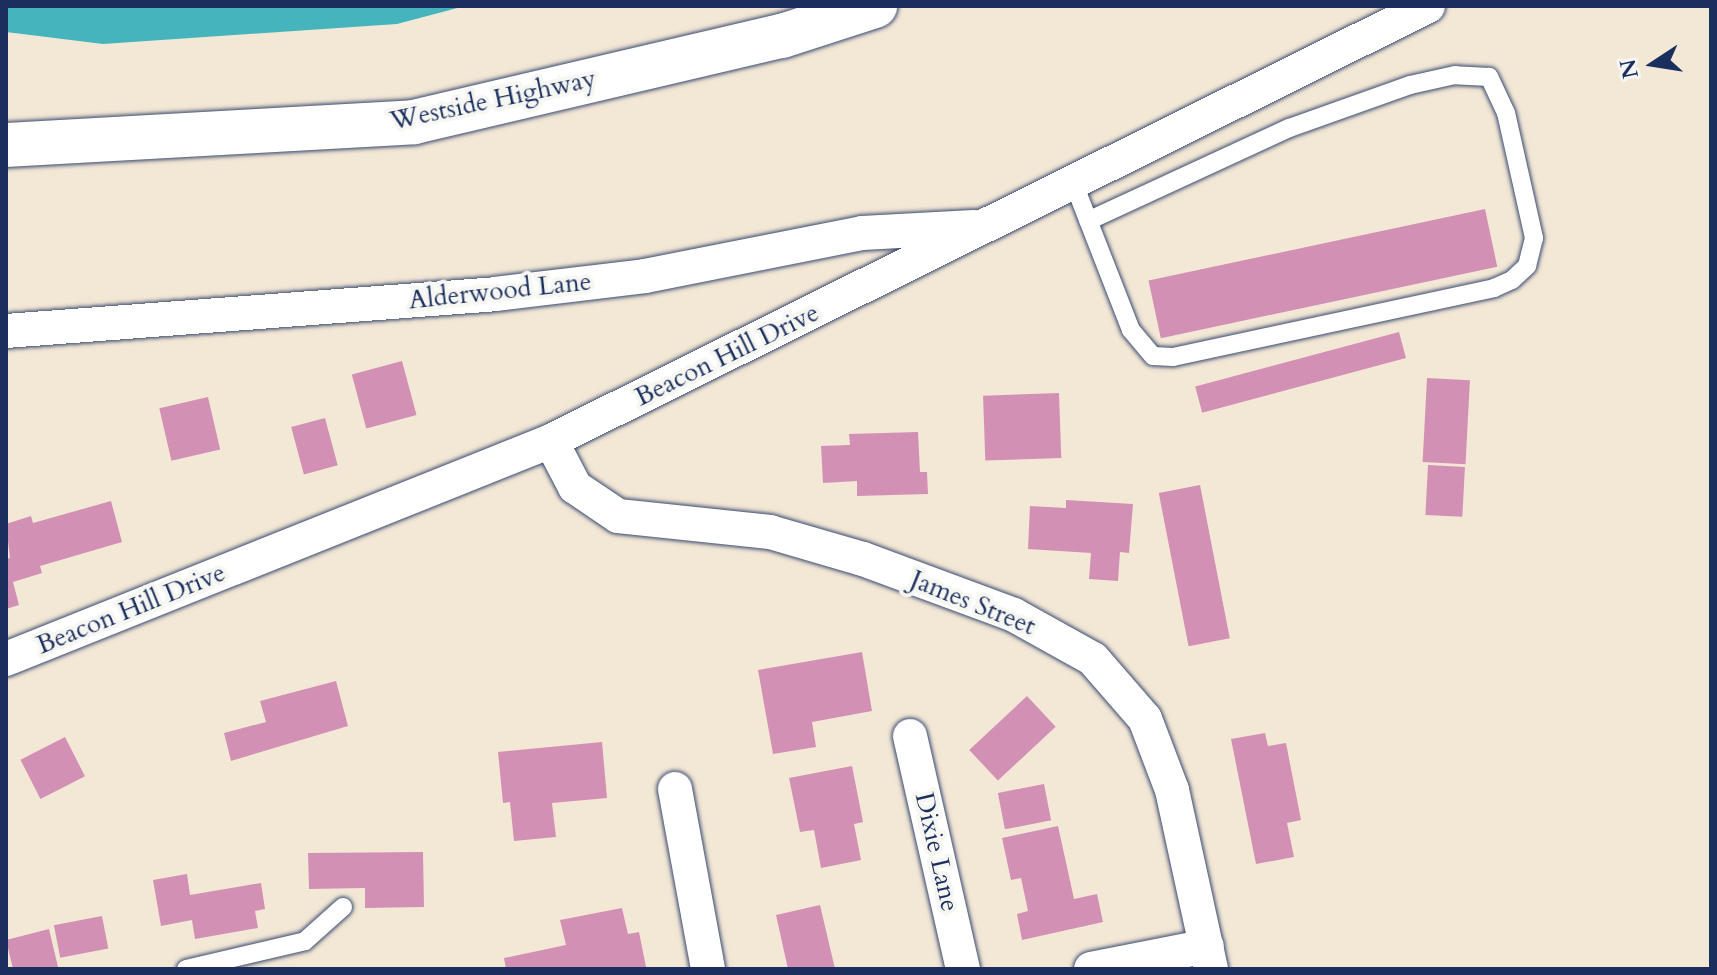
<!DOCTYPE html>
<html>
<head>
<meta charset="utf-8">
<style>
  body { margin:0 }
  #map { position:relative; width:1717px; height:975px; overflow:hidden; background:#f3e8d6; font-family:Cardo,serif }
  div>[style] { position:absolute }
  .water>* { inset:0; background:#45b4bd }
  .building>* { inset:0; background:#d390b5; transform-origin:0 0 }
  .roads { filter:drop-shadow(0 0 2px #3b4b70) drop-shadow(0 0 2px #3b4b70) }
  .service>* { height:18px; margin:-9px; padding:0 9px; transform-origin:9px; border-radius:9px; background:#fff }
  .minor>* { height:34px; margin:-17px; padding:0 17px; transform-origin:17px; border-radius:17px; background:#fff }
  .secondary>* { height:44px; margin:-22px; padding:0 22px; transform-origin:22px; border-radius:22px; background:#fff }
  span { translate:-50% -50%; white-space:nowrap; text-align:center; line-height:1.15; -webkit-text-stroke:8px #f6f6f2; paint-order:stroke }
  .street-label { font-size:26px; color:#1b2f5e }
  .frame { position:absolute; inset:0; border:8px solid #1b2f5e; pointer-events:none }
  .north { position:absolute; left:1613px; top:24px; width:80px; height:80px; -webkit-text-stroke:6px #f6f6f2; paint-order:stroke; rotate:258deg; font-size:22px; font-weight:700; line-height:32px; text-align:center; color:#1b2f5e }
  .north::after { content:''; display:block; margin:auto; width:28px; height:36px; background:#1b2f5e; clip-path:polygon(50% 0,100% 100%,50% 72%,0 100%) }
</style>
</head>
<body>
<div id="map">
  <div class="water">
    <i style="clip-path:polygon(6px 6px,465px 6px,397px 24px,103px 44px,6px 32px)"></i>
  </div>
  <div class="building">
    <i style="left:1485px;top:209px;width:59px;height:344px;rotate:78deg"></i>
    <i style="left:1399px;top:332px;width:27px;height:211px;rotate:75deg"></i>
    <i style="left:402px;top:361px;width:56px;height:52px;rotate:75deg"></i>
    <i style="left:1427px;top:378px;width:43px;height:84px;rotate:3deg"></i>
    <i style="left:1059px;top:393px;width:65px;height:76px;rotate:88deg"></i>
    <i style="left:208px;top:397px;width:54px;height:50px;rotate:77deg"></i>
    <i style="left:325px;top:418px;width:49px;height:35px;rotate:75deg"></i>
    <i style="clip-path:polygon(918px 432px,920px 472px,927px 472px,928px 494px,857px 496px,857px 481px,823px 483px,821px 446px,850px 445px,849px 434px)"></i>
    <i style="left:1428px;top:465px;width:37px;height:50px;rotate:3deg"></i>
    <i style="left:1200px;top:485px;width:156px;height:42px;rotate:79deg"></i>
    <i style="clip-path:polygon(1066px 500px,1133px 504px,1129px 553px,1120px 552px,1118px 581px,1089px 579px,1091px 553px,1028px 549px,1030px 506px,1066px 508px)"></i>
    <i style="clip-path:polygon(111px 501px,122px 542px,40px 566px,42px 573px,13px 582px,19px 605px,6px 609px,6px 559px,10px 558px,6px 524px,31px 516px,33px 523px)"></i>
    <i style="clip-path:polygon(862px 652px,872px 711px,812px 722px,816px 747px,773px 754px,758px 670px)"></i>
    <i style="clip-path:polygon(336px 681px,348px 726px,231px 761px,224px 733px,266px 722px,260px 701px)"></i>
    <i style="left:1027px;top:696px;width:42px;height:79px;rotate:47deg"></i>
    <i style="clip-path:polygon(1265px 733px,1268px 746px,1286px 743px,1301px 820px,1287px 823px,1294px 857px,1256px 864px,1231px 739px)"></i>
    <i style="left:65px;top:737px;width:44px;height:50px;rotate:63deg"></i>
    <i style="clip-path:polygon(602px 742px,607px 798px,552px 803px,556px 837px,514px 841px,510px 802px,503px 803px,498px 752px)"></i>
    <i style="clip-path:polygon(852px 766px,863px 822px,854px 824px,861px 860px,821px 868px,814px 830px,800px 832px,789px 778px)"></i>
    <i style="left:1044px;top:784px;width:37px;height:47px;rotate:79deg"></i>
    <i style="clip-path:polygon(1058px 826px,1074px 899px,1097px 894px,1103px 922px,1022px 940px,1017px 914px,1028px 911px,1021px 878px,1011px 880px,1002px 838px)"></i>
    <i style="clip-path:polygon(423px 852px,424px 907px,365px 908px,365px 888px,309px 889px,308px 853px)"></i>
    <i style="clip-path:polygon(187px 874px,190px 895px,261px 883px,265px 909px,255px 911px,258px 928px,195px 939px,192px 920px,161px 926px,153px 880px)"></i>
    <i style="clip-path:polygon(820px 905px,835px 969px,788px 969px,776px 915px)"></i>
    <i style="clip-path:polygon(622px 908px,628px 934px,639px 932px,646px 967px,506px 969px,504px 958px,566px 945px,560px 920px)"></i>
    <i style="left:102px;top:916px;width:33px;height:49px;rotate:79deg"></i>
    <i style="clip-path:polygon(49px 929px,58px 967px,13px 969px,6px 940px)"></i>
  </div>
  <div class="roads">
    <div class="service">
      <i style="left:1074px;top:184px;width:157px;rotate:68.7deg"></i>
      <i style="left:1131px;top:330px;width:34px;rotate:50deg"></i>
      <i style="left:1153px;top:356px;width:20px;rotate:3deg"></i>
      <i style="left:1173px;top:357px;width:328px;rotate:-12.1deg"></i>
      <i style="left:1494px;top:288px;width:20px;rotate:-24deg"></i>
      <i style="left:1512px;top:280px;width:21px;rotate:-43deg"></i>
      <i style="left:1527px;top:266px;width:29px;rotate:-76deg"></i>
      <i style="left:1534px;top:238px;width:128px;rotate:-102.6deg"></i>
      <i style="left:1506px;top:113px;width:40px;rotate:-115deg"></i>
      <i style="left:1489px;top:77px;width:34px;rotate:-177deg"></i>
      <i style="left:1455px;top:75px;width:46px;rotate:167.5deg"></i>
      <i style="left:1410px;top:85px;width:128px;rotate:160.4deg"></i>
      <i style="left:1289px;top:128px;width:221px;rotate:155.2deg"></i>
      <i style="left:186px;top:969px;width:122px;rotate:-13.2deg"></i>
      <i style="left:305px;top:941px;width:51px;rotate:-41.8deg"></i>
    </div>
    <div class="minor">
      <i style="left:6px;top:331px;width:490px;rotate:-4.3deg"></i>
      <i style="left:495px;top:294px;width:151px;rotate:-6.8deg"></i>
      <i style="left:645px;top:276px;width:221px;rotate:-11.2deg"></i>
      <i style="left:862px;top:233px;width:112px;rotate:-3.1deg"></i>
      <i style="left:551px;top:441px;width:52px;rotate:62.4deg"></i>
      <i style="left:575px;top:487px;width:52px;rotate:34deg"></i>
      <i style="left:618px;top:516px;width:153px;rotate:6deg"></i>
      <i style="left:770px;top:532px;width:97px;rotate:16.2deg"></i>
      <i style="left:863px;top:559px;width:161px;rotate:20.3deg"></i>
      <i style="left:1014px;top:615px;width:90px;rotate:29.1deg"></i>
      <i style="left:1093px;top:659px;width:79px;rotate:49.1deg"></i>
      <i style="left:1145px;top:719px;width:76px;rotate:69.2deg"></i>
      <i style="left:1172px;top:790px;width:183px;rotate:77.7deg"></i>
      <i style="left:6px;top:659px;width:587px;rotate:-21.8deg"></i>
      <i style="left:551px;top:441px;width:979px;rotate:-26.38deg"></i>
      <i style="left:910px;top:736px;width:239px;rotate:77.2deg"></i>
      <i style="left:675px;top:789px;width:183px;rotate:79.6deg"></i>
      <i style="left:1091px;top:969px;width:118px;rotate:-11.2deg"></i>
    </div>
    <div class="secondary">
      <i style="left:6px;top:145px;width:409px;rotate:-3.2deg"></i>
      <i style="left:414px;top:122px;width:378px;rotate:-13.2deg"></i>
      <i style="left:782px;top:36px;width:98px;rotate:-17.9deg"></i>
    </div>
  </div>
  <div class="street-label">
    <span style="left:493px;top:100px;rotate:-12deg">Westside Highway</span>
    <span style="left:500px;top:291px;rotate:-6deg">Alderwood Lane</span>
    <span style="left:727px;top:355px;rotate:-26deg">Beacon Hill Drive</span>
    <span style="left:973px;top:603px;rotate:22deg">James Street</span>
    <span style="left:131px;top:609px;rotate:-22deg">Beacon Hill Drive</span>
    <span style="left:937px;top:852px;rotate:77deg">Dixie Lane</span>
  </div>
  <div class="frame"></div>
  <div class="north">N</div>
</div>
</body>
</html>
